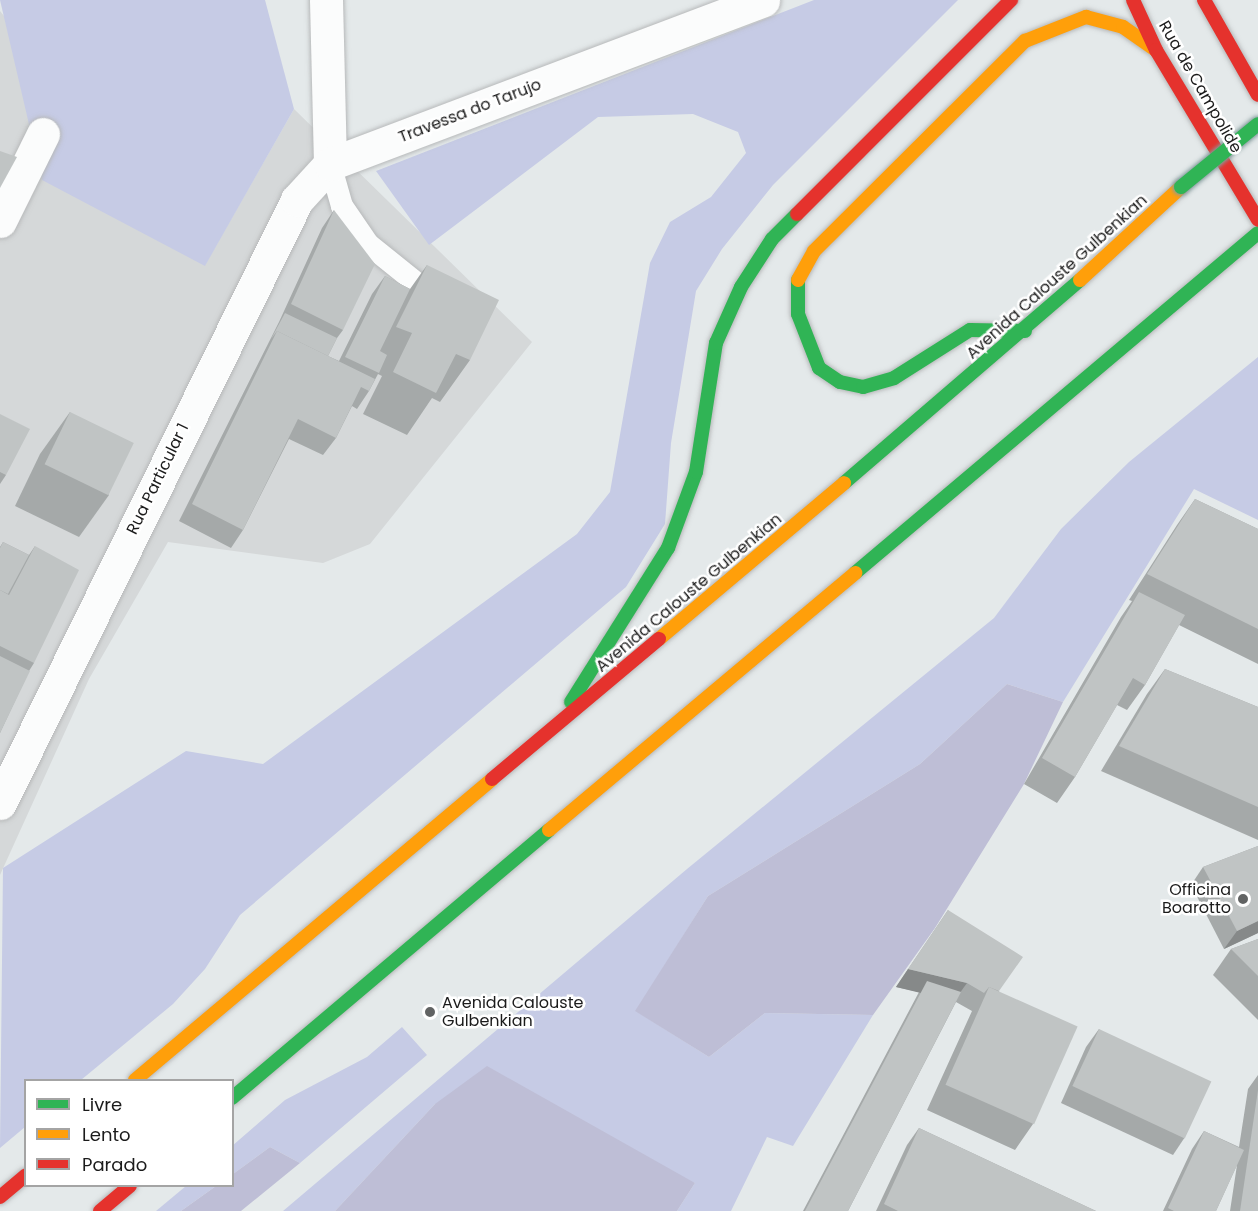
<!DOCTYPE html>
<html>
<head>
<meta charset="utf-8">
<style>
  body { margin:0 }
  #map { position:relative; width:1258px; height:1211px; overflow:hidden; background:#e4e9ea; font-family:Poppins,sans-serif }
  div>[style] { position:absolute }
  .residential>* { inset:0; background:#d5d8d9 }
  .grass>* { inset:0; background:#c6cbe5 }
  .forest>* { inset:0; background:#bebed6 }
  .roads { filter:drop-shadow(0 0 2px #b7b9ba) drop-shadow(0 0 2px #b7b9ba) }
  .lane>* { height:22px; margin:-11px; padding:0 11px; transform-origin:11px; border-radius:11px; background:#fbfcfc }
  .street>* { height:33px; margin:-16.5px; padding:0 16.5px; transform-origin:16.5px; border-radius:16.5px; background:#fbfcfc }
  .fast>* { height:14px; margin:-7px; padding:0 7px; transform-origin:7px; border-radius:7px; background:#30b455 }
  .slow>* { height:14px; margin:-7px; padding:0 7px; transform-origin:7px; border-radius:7px; background:#ff9f0a }
  .jam>* { height:14px; margin:-7px; padding:0 7px; transform-origin:7px; border-radius:7px; background:#e5322d }
  .bridges { filter:drop-shadow(0 0 2px #849b9c) drop-shadow(0 0 2px #849b9c) }
  .fast-bridge>* { height:14px; margin:-7px; padding:0 7px; transform-origin:7px; border-radius:7px; background:#30b455 }
  .wall>* { inset:0; background:#a5a9a9 }
  .shaded-wall>* { inset:0; background:#868989 }
  .building>* { inset:0; background:#c0c4c4; transform-origin:0 0 }
  .dots>* { width:16px; height:16px; translate:-50% -50%; box-sizing:border-box; border:3px solid #fff; border-radius:50% }
  span { translate:-50% -50%; white-space:nowrap; text-align:center; line-height:1.15; -webkit-text-stroke:5px #fff; paint-order:stroke }
  .street-label { font-size:16px; color:#1b1b1b }
  .poi-label { font-size:16px; color:#1b1b1b }
  .right { translate:-100% -50%; text-align:right }
  .left { translate:0 -50%; text-align:left }
  .legend { position:absolute; left:24px; top:1079px; width:210px; height:108px; box-sizing:border-box; background:#fff; border:2px solid #a4a4a4; margin:0; padding:8px 10px; list-style:none; font-size:18px; color:#1b1b1b }
  .legend li { display:flex; align-items:center; gap:12px; height:30px }
  .legend b { width:30px; border:2px solid #a4a4a4 }
</style>
</head>
<body>
<div id="map">
  <div class="residential">
    <i style="clip-path:polygon(0 11px,205px 265px,294px 109px,532px 342px,370px 544px,323px 563px,168px 542px,89px 679px,0 875px)"></i>
  </div>
  <div class="grass">
    <i style="clip-path:polygon(0 0,265px 0,294px 109px,205px 266px,42px 180px)"></i>
    <i style="clip-path:polygon(814px 0,958px 0,773px 185px,722px 249px,696px 291px,671px 443px,665px 524px,626px 587px,240px 915px,205px 969px,173px 1004px,81px 1080px,26px 1080px,25px 1127px,0 1148px,3px 868px,186px 751px,263px 764px,577px 534px,610px 492px,650px 263px,670px 222px,711px 197px,746px 153px,738px 132px,693px 114px,598px 117px,429px 245px,376px 171px)"></i>
    <i style="clip-path:polygon(1258px 357px,1258px 520px,1194px 489px,1063px 702px,1007px 684px,920px 764px,708px 896px,636px 1011px,709px 1057px,765px 1013px,873px 1015px,793px 1146px,767px 1137px,731px 1211px,677px 1211px,695px 1183px,435px 1104px,335px 1211px,283px 1211px,687px 869px,994px 618px,1061px 529px,1129px 462px)"></i>
    <i style="clip-path:polygon(402px 1027px,427px 1055px,300px 1163px,270px 1147px,233px 1174px,232px 1146px,285px 1100px,367px 1057px)"></i>
    <i style="clip-path:polygon(186px 1186px,216px 1186px,181px 1211px,156px 1211px)"></i>
  </div>
  <div class="forest">
    <i style="clip-path:polygon(1007px 684px,1063px 702px,1024px 784px,935px 928px,873px 1015px,765px 1013px,709px 1057px,635px 1011px,708px 896px,920px 764px)"></i>
    <i style="clip-path:polygon(487px 1066px,695px 1183px,677px 1211px,335px 1211px,435px 1104px)"></i>
    <i style="clip-path:polygon(270px 1147px,300px 1163px,241px 1211px,181px 1211px,216px 1186px,232px 1186px,233px 1174px)"></i>
  </div>
  <div class="roads">
    <div class="lane">
      <i style="left:330px;top:164px;width:44px;rotate:74.1deg"></i>
      <i style="left:342px;top:206px;width:46px;rotate:55.6deg"></i>
      <i style="left:368px;top:244px;width:91px;rotate:38.8deg"></i>
    </div>
    <div class="street">
      <i style="left:326px;top:0;width:164px;rotate:88.6deg"></i>
      <i style="left:0;top:221px;width:97px;rotate:-63.7deg"></i>
      <i style="left:0;top:803px;width:672px;rotate:-63.78deg"></i>
      <i style="left:297px;top:200px;width:49px;rotate:-47.5deg"></i>
      <i style="left:330px;top:164px;width:463px;rotate:-20.7deg"></i>
    </div>
    <div class="fast">
      <i style="left:798px;top:280px;width:34px;rotate:90deg"></i>
      <i style="left:798px;top:314px;width:58px;rotate:68.7deg"></i>
      <i style="left:819px;top:368px;width:25px;rotate:34deg"></i>
      <i style="left:840px;top:382px;width:24px;rotate:12deg"></i>
      <i style="left:863px;top:387px;width:32px;rotate:-16deg"></i>
      <i style="left:894px;top:378px;width:90px;rotate:-32.3deg"></i>
      <i style="left:970px;top:330px;width:55px;rotate:1deg"></i>
      <i style="left:844px;top:483px;width:311px;rotate:-40.7deg"></i>
      <i style="left:855px;top:573px;width:527px;rotate:-40.15deg"></i>
      <i style="left:571px;top:702px;width:182px;rotate:-57.8deg"></i>
      <i style="left:668px;top:548px;width:81px;rotate:-69.8deg"></i>
      <i style="left:696px;top:472px;width:131px;rotate:-81.2deg"></i>
      <i style="left:716px;top:343px;width:61px;rotate:-65.9deg"></i>
      <i style="left:741px;top:287px;width:57px;rotate:-57.1deg"></i>
      <i style="left:772px;top:239px;width:35px;rotate:-45deg"></i>
      <i style="left:232px;top:1098px;width:415px;rotate:-40.2deg"></i>
    </div>
    <div class="slow">
      <i style="left:798px;top:280px;width:33px;rotate:-61deg"></i>
      <i style="left:814px;top:251px;width:298px;rotate:-44.9deg"></i>
      <i style="left:1025px;top:41px;width:66px;rotate:-21.5deg"></i>
      <i style="left:1086px;top:17px;width:38px;rotate:15deg"></i>
      <i style="left:1123px;top:27px;width:40px;rotate:34.9deg"></i>
      <i style="left:1080px;top:280px;width:137px;rotate:-42.6deg"></i>
      <i style="left:659px;top:639px;width:242px;rotate:-40.1deg"></i>
      <i style="left:549px;top:830px;width:400px;rotate:-40deg"></i>
      <i style="left:135px;top:1080px;width:467px;rotate:-40.1deg"></i>
    </div>
    <div class="jam">
      <i style="left:1133px;top:0;width:55px;rotate:65.3deg"></i>
      <i style="left:1156px;top:50px;width:198px;rotate:59deg"></i>
      <i style="left:1204px;top:0;width:109px;rotate:60.4deg"></i>
      <i style="left:797px;top:214px;width:303px;rotate:-45deg"></i>
      <i style="left:492px;top:779px;width:218px;rotate:-40deg"></i>
      <i style="left:0;top:1197px;width:34px;rotate:-40deg"></i>
      <i style="left:100px;top:1211px;width:39px;rotate:-40deg"></i>
    </div>
  </div>
  <div class="bridges">
    <div class="fast-bridge">
      <i style="left:1181px;top:187px;width:99px;rotate:-39.3deg"></i>
    </div>
  </div>
  <div class="wall">
    <i style="clip-path:polygon(334px 210px,343px 330px,337px 338px,328px 356px,339px 361px,372px 294px,385px 276px,410px 289px,427px 265px,470px 360px,440px 402px,432px 398px,407px 435px,363px 414px,382px 376px,378px 374px,369px 391px,357px 409px,352px 406px,336px 438px,323px 455px,289px 439px,243px 530px,231px 548px,179px 521px,279px 322px,322px 228px)"></i>
    <i style="clip-path:polygon(70px 412px,109px 495px,79px 537px,15px 506px,40px 454px)"></i>
    <i style="clip-path:polygon(0 414px,6px 475px,0 484px)"></i>
    <i style="clip-path:polygon(1195px 499px,1258px 529px,1258px 664px,1179px 625px,1145px 685px,1127px 710px,1117px 705px,1075px 777px,1057px 803px,1024px 784px,1121px 617px,1132px 601px,1129px 600px,1177px 525px)"></i>
    <i style="clip-path:polygon(3px 542px,29px 555px,35px 546px,34px 663px,29px 671px,0 733px,0 547px)"></i>
    <i style="clip-path:polygon(1165px 669px,1258px 707px,1258px 840px,1101px 771px,1147px 694px)"></i>
    <i style="clip-path:polygon(1258px 846px,1258px 933px,1224px 949px,1191px 885px,1203px 867px)"></i>
    <i style="clip-path:polygon(948px 910px,999px 991px,1033px 1124px,1015px 1150px,927px 1110px,972px 1011px,956px 1002px,848px 1211px,803px 1211px,919px 992px,896px 987px)"></i>
    <i style="clip-path:polygon(1258px 939px,1258px 1020px,1213px 975px,1231px 949px)"></i>
    <i style="clip-path:polygon(1099px 1029px,1185px 1137px,1173px 1155px,1061px 1103px,1086px 1047px)"></i>
    <i style="clip-path:polygon(1258px 1075px,1258px 1211px,1230px 1211px,1237px 1165px,1216px 1211px,1163px 1211px,1192px 1149px,1204px 1131px,1239px 1147px,1248px 1089px)"></i>
    <i style="clip-path:polygon(919px 1128px,1096px 1211px,876px 1211px,907px 1145px)"></i>
  </div>
  <div class="shaded-wall">
    <i style="clip-path:polygon(1258px 921px,1258px 933px,1224px 949px,1237px 931px)"></i>
    <i style="clip-path:polygon(908px 969px,967px 983px,954px 1001px,896px 987px)"></i>
  </div>
  <div class="building">
    <i style="clip-path:polygon(0 151px,17px 157px,0 188px)"></i>
    <i style="clip-path:polygon(334px 210px,375px 264px,343px 330px,291px 304px)"></i>
    <i style="clip-path:polygon(427px 265px,499px 300px,470px 360px,456px 354px,436px 393px,393px 372px,412px 333px,396px 327px)"></i>
    <i style="clip-path:polygon(385px 276px,410px 289px,380px 351px,387px 355px,379px 373px,345px 357px)"></i>
    <i style="clip-path:polygon(285px 313px,337px 338px,328px 356px,277px 331px,271px 339px)"></i>
    <i style="clip-path:polygon(277px 331px,375px 379px,369px 391px,361px 387px,336px 438px,298px 419px,243px 530px,192px 504px)"></i>
    <i style="left:70px;top:412px;width:71px;height:58px;rotate:26deg"></i>
    <i style="clip-path:polygon(0 414px,30px 429px,6px 475px,0 472px)"></i>
    <i style="clip-path:polygon(1195px 499px,1258px 529px,1258px 629px,1147px 574px)"></i>
    <i style="clip-path:polygon(3px 542px,29px 555px,8px 594px,0 590px,0 548px)"></i>
    <i style="clip-path:polygon(35px 546px,79px 570px,34px 663px,0 646px,0 590px,9px 595px)"></i>
    <i style="clip-path:polygon(1139px 592px,1185px 615px,1145px 685px,1133px 678px,1075px 777px,1042px 758px)"></i>
    <i style="clip-path:polygon(0 656px,30px 671px,0 733px)"></i>
    <i style="clip-path:polygon(1165px 669px,1258px 707px,1258px 807px,1119px 746px)"></i>
    <i style="clip-path:polygon(1258px 846px,1258px 921px,1237px 931px,1203px 867px)"></i>
    <i style="clip-path:polygon(948px 910px,1023px 957px,999px 991px,989px 987px,984px 993px,967px 983px,908px 969px)"></i>
    <i style="clip-path:polygon(1258px 939px,1258px 976px,1231px 949px)"></i>
    <i style="clip-path:polygon(927px 981px,961px 992px,848px 1211px,805px 1211px)"></i>
    <i style="left:989px;top:987px;width:97px;height:107px;rotate:24deg"></i>
    <i style="left:1099px;top:1029px;width:124px;height:63px;rotate:25deg"></i>
    <i style="clip-path:polygon(1258px 1090px,1258px 1211px,1240px 1211px)"></i>
    <i style="clip-path:polygon(919px 1128px,1096px 1211px,898px 1211px,884px 1204px)"></i>
    <i style="clip-path:polygon(1204px 1131px,1244px 1150px,1216px 1211px,1174px 1211px,1168px 1208px)"></i>
  </div>
  <div class="dots">
    <i style="left:1243px;top:899px;background:#616363"></i>
    <i style="left:430px;top:1012px;background:#616363"></i>
  </div>
  <div class="street-label">
    <span style="left:1200px;top:87px;rotate:60deg">Rua de Campolide</span>
    <span style="left:470px;top:111px;rotate:-21deg">Travessa do Tarujo</span>
    <span style="left:1057px;top:277px;rotate:-42deg">Avenida Calouste Gulbenkian</span>
    <span style="left:158px;top:479px;rotate:-64deg">Rua Particular 1</span>
    <span style="left:689px;top:593px;rotate:-40deg">Avenida Calouste Gulbenkian</span>
  </div>
  <div class="poi-label">
    <span class="right" style="left:1231px;top:899px">Officina<br>Boarotto</span>
    <span class="left" style="left:442px;top:1012px">Avenida Calouste<br>Gulbenkian</span>
  </div>
  <ul class="legend">
  <li><b style="height:8px;background:#30b455"></b>Livre</li>
  <li><b style="height:8px;background:#ff9f0a"></b>Lento</li>
  <li><b style="height:8px;background:#e5322d"></b>Parado</li>
  </ul>
</div>
</body>
</html>
